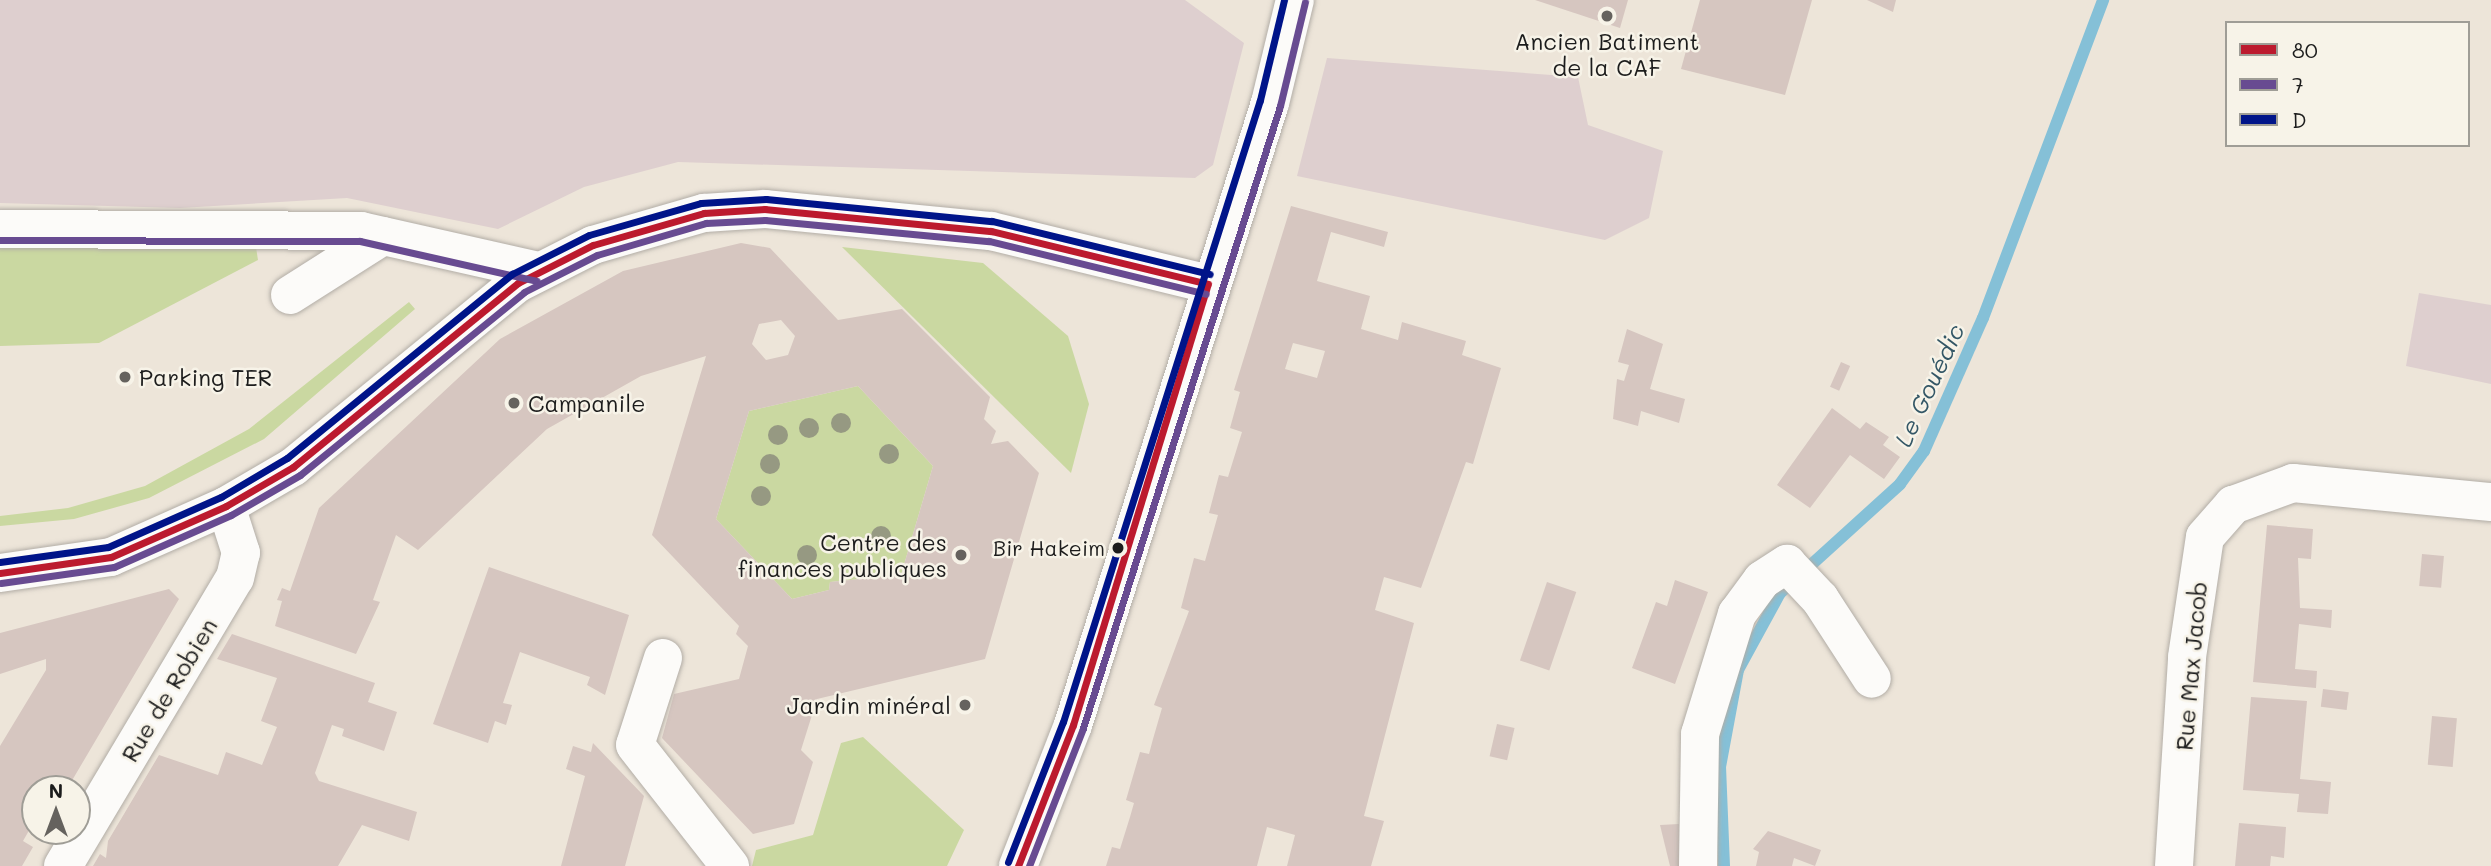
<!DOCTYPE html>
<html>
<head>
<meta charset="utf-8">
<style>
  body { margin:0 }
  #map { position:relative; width:2491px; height:866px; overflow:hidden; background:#ede5d9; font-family:Mali,sans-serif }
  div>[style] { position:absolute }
  .industrial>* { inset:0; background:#decfcf }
  .green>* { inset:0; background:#cad8a1 }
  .stream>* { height:12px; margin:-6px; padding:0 6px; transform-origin:6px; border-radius:6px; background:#85c0d7 }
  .building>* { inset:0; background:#d6c6c0; transform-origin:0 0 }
  .roads { filter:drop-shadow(0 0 2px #b2ada6) drop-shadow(0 0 2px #b2ada6) }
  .minor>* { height:38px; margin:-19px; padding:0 19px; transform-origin:19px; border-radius:19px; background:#fcfbf9 }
  .major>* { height:38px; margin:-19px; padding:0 19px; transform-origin:19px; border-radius:19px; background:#fcfbf9 }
  .bus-1>* { height:7px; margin:-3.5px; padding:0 3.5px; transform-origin:3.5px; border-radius:3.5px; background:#bc1a2e }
  .bus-2>* { height:7px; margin:-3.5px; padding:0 3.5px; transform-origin:3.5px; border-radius:3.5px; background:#684b91 }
  .bus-3>* { height:7px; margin:-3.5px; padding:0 3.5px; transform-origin:3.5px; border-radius:3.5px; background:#001489 }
  .trees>* { width:20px; height:20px; margin:-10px; border-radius:50%; background:#969982 }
  .dots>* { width:19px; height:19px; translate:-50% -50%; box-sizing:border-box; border:4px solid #f7f3e8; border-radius:50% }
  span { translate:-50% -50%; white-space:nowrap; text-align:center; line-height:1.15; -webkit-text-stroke:5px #f7f3e8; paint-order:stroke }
  .bus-label { font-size:21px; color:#1c1c1c }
  .right { translate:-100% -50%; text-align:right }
  .poi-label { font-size:23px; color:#1c1c1c }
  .left { translate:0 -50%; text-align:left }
  .street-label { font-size:23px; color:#1c1c1c }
  .water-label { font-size:24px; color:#345766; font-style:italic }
  .legend { position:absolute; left:2225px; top:21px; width:245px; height:126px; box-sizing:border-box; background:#f7f3e8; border:2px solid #9f9d96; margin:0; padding:9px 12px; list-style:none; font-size:21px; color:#1c1c1c }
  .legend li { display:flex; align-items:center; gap:14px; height:35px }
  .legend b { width:35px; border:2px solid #9f9d96 }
  .north { position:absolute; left:21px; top:775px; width:70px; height:70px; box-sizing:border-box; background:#f7f3e8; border:2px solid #9f9d96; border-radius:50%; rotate:0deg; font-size:19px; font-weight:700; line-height:28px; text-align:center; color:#1c1c1c }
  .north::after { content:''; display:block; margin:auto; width:24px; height:32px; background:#65625e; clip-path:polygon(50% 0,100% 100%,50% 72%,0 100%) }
</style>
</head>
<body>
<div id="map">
  <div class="industrial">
    <i style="clip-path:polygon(0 0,1185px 0,1244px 43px,1213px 165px,1195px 178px,678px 162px,584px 187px,498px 229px,347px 198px,180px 208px,0 203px)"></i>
    <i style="clip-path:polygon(1327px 58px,1578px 77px,1588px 125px,1663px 151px,1649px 218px,1605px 240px,1297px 176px)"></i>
    <i style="clip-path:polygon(2419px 293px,2491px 305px,2491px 384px,2406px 366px)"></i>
  </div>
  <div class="green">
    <i style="clip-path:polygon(255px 241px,258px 260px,99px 343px,0 346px,0 242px)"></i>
    <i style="clip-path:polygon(842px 247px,983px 263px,1068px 336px,1089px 404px,1071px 473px)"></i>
    <i style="clip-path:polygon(409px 302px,415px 309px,264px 439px,149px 498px,74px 519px,0 526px,0 516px,68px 508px,145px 486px,249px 429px)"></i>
    <i style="clip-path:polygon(858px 386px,933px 466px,901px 575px,830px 582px,829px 590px,792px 599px,716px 519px,749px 411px)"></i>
    <i style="clip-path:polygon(863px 737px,964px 830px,947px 866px,752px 866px,756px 850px,813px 835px,841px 743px)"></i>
  </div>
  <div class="stream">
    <i style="left:1724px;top:866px;width:99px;rotate:-92.3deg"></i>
    <i style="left:1720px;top:767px;width:99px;rotate:-79.5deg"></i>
    <i style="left:1738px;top:670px;width:88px;rotate:-61.4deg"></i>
    <i style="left:1780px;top:593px;width:162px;rotate:-42.2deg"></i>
    <i style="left:1900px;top:484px;width:41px;rotate:-54deg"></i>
    <i style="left:1924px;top:451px;width:145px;rotate:-66.1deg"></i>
    <i style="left:1983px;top:318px;width:340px;rotate:-69.3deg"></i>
  </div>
  <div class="building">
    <i style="clip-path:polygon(1535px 0,1628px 0,1620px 28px)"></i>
    <i style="clip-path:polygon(1700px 0,1812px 0,1785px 95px,1681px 69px)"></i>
    <i style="clip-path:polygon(1867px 0,1896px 0,1893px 12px)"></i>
    <i style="clip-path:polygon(evenodd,1291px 206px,1388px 232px,1384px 247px,1331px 232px,1317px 281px,1370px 296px,1361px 329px,1398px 340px,1402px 322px,1466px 341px,1462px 355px,1501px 368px,1473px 464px,1466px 462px,1421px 588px,1384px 577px,1375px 610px,1414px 623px,1364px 816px,1384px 821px,1371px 866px,1287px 866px,1295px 835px,1267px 827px,1257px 866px,1106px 866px,1112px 847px,1120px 849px,1130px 817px,1134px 803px,1126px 800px,1140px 752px,1149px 754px,1153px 739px,1162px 708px,1154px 705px,1189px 611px,1181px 608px,1194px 558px,1205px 561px,1218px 515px,1209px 513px,1219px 475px,1228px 477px,1242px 432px,1230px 428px,1240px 392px,1234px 390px,1291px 206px,1293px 343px,1325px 351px,1317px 378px,1285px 369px,1293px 343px)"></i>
    <i style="clip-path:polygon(evenodd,741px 243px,770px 248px,838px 320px,902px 309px,990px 397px,984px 419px,996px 431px,991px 444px,1008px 441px,1039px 473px,985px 659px,817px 699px,801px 750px,813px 762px,794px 824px,753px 834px,662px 738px,674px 694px,739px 679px,748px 646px,736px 634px,739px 626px,652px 535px,706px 356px,641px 376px,547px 429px,418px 550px,396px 535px,373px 600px,380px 602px,356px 654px,275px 626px,282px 601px,277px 600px,282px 588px,290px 591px,319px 508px,500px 339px,623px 271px,741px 243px,781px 320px,795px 336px,788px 355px,766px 360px,752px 344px,759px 324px,781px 320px,741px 243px,858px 386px,933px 466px,901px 575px,830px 582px,829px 590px,792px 599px,716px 519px,749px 411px,858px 386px)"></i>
    <i style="clip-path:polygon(1627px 329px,1663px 344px,1650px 389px,1685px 399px,1679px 423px,1641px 411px,1638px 426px,1613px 419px,1617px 379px,1624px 381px,1629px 365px,1618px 362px)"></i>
    <i style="left:1841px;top:362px;width:10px;height:27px;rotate:24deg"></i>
    <i style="clip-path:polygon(1832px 408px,1860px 429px,1866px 422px,1889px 437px,1883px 445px,1900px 457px,1884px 479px,1850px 455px,1810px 508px,1777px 485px)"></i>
    <i style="clip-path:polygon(2267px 525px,2313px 529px,2311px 559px,2298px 558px,2300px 608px,2332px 610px,2331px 628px,2299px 624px,2295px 669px,2317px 671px,2316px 688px,2253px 682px)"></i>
    <i style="left:2422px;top:554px;width:22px;height:32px;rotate:5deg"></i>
    <i style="clip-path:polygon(489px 567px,629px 615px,605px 695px,587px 685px,590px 677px,520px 652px,503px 703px,512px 705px,506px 725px,495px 721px,488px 743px,433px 724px)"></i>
    <i style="clip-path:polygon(1675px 580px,1708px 592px,1675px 684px,1632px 668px,1656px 602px,1667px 606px)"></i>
    <i style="left:1547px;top:582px;width:31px;height:83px;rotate:19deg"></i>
    <i style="clip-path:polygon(169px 589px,179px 599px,67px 789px,35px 789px,35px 820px,23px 841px,33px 847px,22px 866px,0 866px,0 746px,46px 670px,46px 659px,0 674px,0 633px)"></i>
    <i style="clip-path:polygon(232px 634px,375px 683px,368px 702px,397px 712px,384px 751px,342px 736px,344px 729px,332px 725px,315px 773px,319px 781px,417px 812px,409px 841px,362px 825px,338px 866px,93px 866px,100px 854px,106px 858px,108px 841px,159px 755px,218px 775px,226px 752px,262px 765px,277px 727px,261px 721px,277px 678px,217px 659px)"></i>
    <i style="left:2323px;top:689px;width:26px;height:18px;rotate:7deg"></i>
    <i style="clip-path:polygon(2251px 697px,2307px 701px,2300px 779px,2331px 782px,2328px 814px,2297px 812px,2299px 794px,2243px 790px)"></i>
    <i style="left:2432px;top:716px;width:25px;height:49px;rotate:5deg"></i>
    <i style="left:1497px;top:724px;width:18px;height:33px;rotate:13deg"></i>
    <i style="clip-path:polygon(593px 743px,644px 796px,625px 866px,561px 866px,585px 776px,566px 769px,573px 746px,591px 752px)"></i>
    <i style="clip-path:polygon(2239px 823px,2286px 827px,2284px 858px,2271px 856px,2270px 866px,2235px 866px)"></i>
    <i style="clip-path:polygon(1679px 824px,1679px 866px,1670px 866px,1660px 825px)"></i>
    <i style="clip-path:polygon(1768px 831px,1821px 850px,1815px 866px,1794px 858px,1792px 866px,1756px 866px,1759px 852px,1753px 849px)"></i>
  </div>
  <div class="roads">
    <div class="minor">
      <i style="left:0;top:229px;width:361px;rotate:0.3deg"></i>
      <i style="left:361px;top:231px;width:182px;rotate:12.7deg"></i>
      <i style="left:290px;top:295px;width:110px;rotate:-32.4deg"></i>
      <i style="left:0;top:573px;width:112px;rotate:-8.2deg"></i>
      <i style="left:111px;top:557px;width:126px;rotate:-23.9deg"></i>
      <i style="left:226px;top:506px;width:78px;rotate:-30.2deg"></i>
      <i style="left:293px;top:467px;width:291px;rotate:-39.3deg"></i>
      <i style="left:518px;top:283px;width:84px;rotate:-26.9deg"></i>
      <i style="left:593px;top:245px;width:116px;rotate:-16.1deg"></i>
      <i style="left:704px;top:213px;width:61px;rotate:-3.8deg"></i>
      <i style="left:765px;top:209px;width:227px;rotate:5.6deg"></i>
      <i style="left:991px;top:231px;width:223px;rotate:13.7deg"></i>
      <i style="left:663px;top:658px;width:91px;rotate:107.8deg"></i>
      <i style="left:635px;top:745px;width:154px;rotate:51.9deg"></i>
      <i style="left:63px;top:866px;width:335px;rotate:-59.2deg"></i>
      <i style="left:235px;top:578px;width:26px;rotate:-77deg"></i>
      <i style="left:241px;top:553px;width:49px;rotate:-107.7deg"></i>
      <i style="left:1698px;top:866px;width:132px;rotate:-89.1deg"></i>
      <i style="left:1700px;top:734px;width:126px;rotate:-72.9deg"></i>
      <i style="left:1737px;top:614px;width:42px;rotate:-53.7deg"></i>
      <i style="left:1762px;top:580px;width:30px;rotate:-33deg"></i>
      <i style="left:1787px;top:564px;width:48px;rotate:46.7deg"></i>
      <i style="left:1820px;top:599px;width:95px;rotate:57deg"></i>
      <i style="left:2174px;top:866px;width:209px;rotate:-86.4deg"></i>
      <i style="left:2187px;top:657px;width:121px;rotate:-81.5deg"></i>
      <i style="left:2205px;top:537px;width:43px;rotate:-48.8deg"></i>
      <i style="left:2233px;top:505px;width:64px;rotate:-20.1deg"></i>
      <i style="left:2293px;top:483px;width:199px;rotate:5.5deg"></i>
    </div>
    <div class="major">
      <i style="left:1018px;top:866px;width:151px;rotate:-68.7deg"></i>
      <i style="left:1073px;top:725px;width:652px;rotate:-72.43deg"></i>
      <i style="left:1270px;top:103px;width:106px;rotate:-76.4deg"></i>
    </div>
  </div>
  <div class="bus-1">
    <i style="left:0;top:573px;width:112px;rotate:-8.2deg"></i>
    <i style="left:111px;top:557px;width:126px;rotate:-23.9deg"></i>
    <i style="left:226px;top:506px;width:78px;rotate:-30.2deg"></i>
    <i style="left:293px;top:467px;width:291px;rotate:-39.3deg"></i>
    <i style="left:518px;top:283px;width:84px;rotate:-26.9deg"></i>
    <i style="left:593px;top:245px;width:116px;rotate:-16.1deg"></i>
    <i style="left:704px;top:213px;width:61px;rotate:-3.8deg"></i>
    <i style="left:765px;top:209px;width:227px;rotate:5.6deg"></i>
    <i style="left:991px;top:231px;width:223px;rotate:13.7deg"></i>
    <i style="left:1018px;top:866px;width:151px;rotate:-68.7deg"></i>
    <i style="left:1073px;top:725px;width:461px;rotate:-73deg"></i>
  </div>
  <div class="bus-2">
    <i style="left:0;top:240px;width:360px;rotate:0.2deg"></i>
    <i style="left:360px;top:241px;width:181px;rotate:12.7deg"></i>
    <i style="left:1px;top:583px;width:114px;rotate:-8.1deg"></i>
    <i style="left:114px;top:567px;width:128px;rotate:-24deg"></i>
    <i style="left:231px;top:515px;width:80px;rotate:-30.1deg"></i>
    <i style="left:300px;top:475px;width:289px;rotate:-39.2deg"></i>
    <i style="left:524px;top:292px;width:82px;rotate:-26.9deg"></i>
    <i style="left:597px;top:255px;width:114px;rotate:-16.4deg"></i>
    <i style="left:706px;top:223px;width:59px;rotate:-2.9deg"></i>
    <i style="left:765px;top:220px;width:225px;rotate:5.4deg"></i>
    <i style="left:989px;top:241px;width:223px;rotate:13.7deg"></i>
    <i style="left:1029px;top:866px;width:148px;rotate:-68.6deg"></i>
    <i style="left:1083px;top:728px;width:652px;rotate:-72.43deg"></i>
    <i style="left:1280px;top:106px;width:107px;rotate:-76.5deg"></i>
  </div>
  <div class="bus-3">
    <i style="left:0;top:562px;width:109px;rotate:-7.9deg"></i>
    <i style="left:108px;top:547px;width:124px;rotate:-23.9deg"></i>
    <i style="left:221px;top:497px;width:77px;rotate:-30.6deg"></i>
    <i style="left:287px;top:458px;width:291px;rotate:-39.3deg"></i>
    <i style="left:512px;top:274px;width:86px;rotate:-26.9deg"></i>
    <i style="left:589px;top:235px;width:116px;rotate:-15.9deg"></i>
    <i style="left:701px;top:203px;width:65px;rotate:-3.5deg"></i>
    <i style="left:766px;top:199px;width:227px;rotate:5.6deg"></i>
    <i style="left:992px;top:221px;width:224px;rotate:13.7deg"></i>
    <i style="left:1008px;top:862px;width:150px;rotate:-68.6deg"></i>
    <i style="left:1063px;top:722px;width:652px;rotate:-72.43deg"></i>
    <i style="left:1260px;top:100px;width:103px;rotate:-76.5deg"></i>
  </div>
  <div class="trees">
    <i style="left:841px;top:423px"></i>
    <i style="left:809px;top:428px"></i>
    <i style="left:778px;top:435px"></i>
    <i style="left:889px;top:454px"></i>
    <i style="left:770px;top:464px"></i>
    <i style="left:761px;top:496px"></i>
    <i style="left:881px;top:536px"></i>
    <i style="left:807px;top:555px"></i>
  </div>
  <div class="dots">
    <i style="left:1607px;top:16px;background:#65625e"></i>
    <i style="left:125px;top:377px;background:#65625e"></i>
    <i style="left:514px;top:403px;background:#65625e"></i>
    <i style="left:1118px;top:548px;background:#1c1c1c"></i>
    <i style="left:961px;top:555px;background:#65625e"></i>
    <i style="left:965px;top:705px;background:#65625e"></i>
  </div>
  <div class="bus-label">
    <span class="right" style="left:1105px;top:548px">Bir Hakeim</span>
  </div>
  <div class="poi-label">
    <span style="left:1607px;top:54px">Ancien Batiment<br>de la CAF</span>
    <span class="left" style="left:139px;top:377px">Parking TER</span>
    <span class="left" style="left:528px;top:403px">Campanile</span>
    <span class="right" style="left:947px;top:555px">Centre des<br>finances publiques</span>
    <span class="right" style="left:951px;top:705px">Jardin minéral</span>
  </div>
  <div class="street-label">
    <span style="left:2191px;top:666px;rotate:-85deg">Rue Max Jacob</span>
    <span style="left:169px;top:690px;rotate:-59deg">Rue de Robien</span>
  </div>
  <div class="water-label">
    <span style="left:1929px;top:385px;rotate:-65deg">Le Gouédic</span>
  </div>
  <ul class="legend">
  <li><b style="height:9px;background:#bc1a2e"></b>80</li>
  <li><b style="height:9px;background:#684b91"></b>7</li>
  <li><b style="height:9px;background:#001489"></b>D</li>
  </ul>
  <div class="north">N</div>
</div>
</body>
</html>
